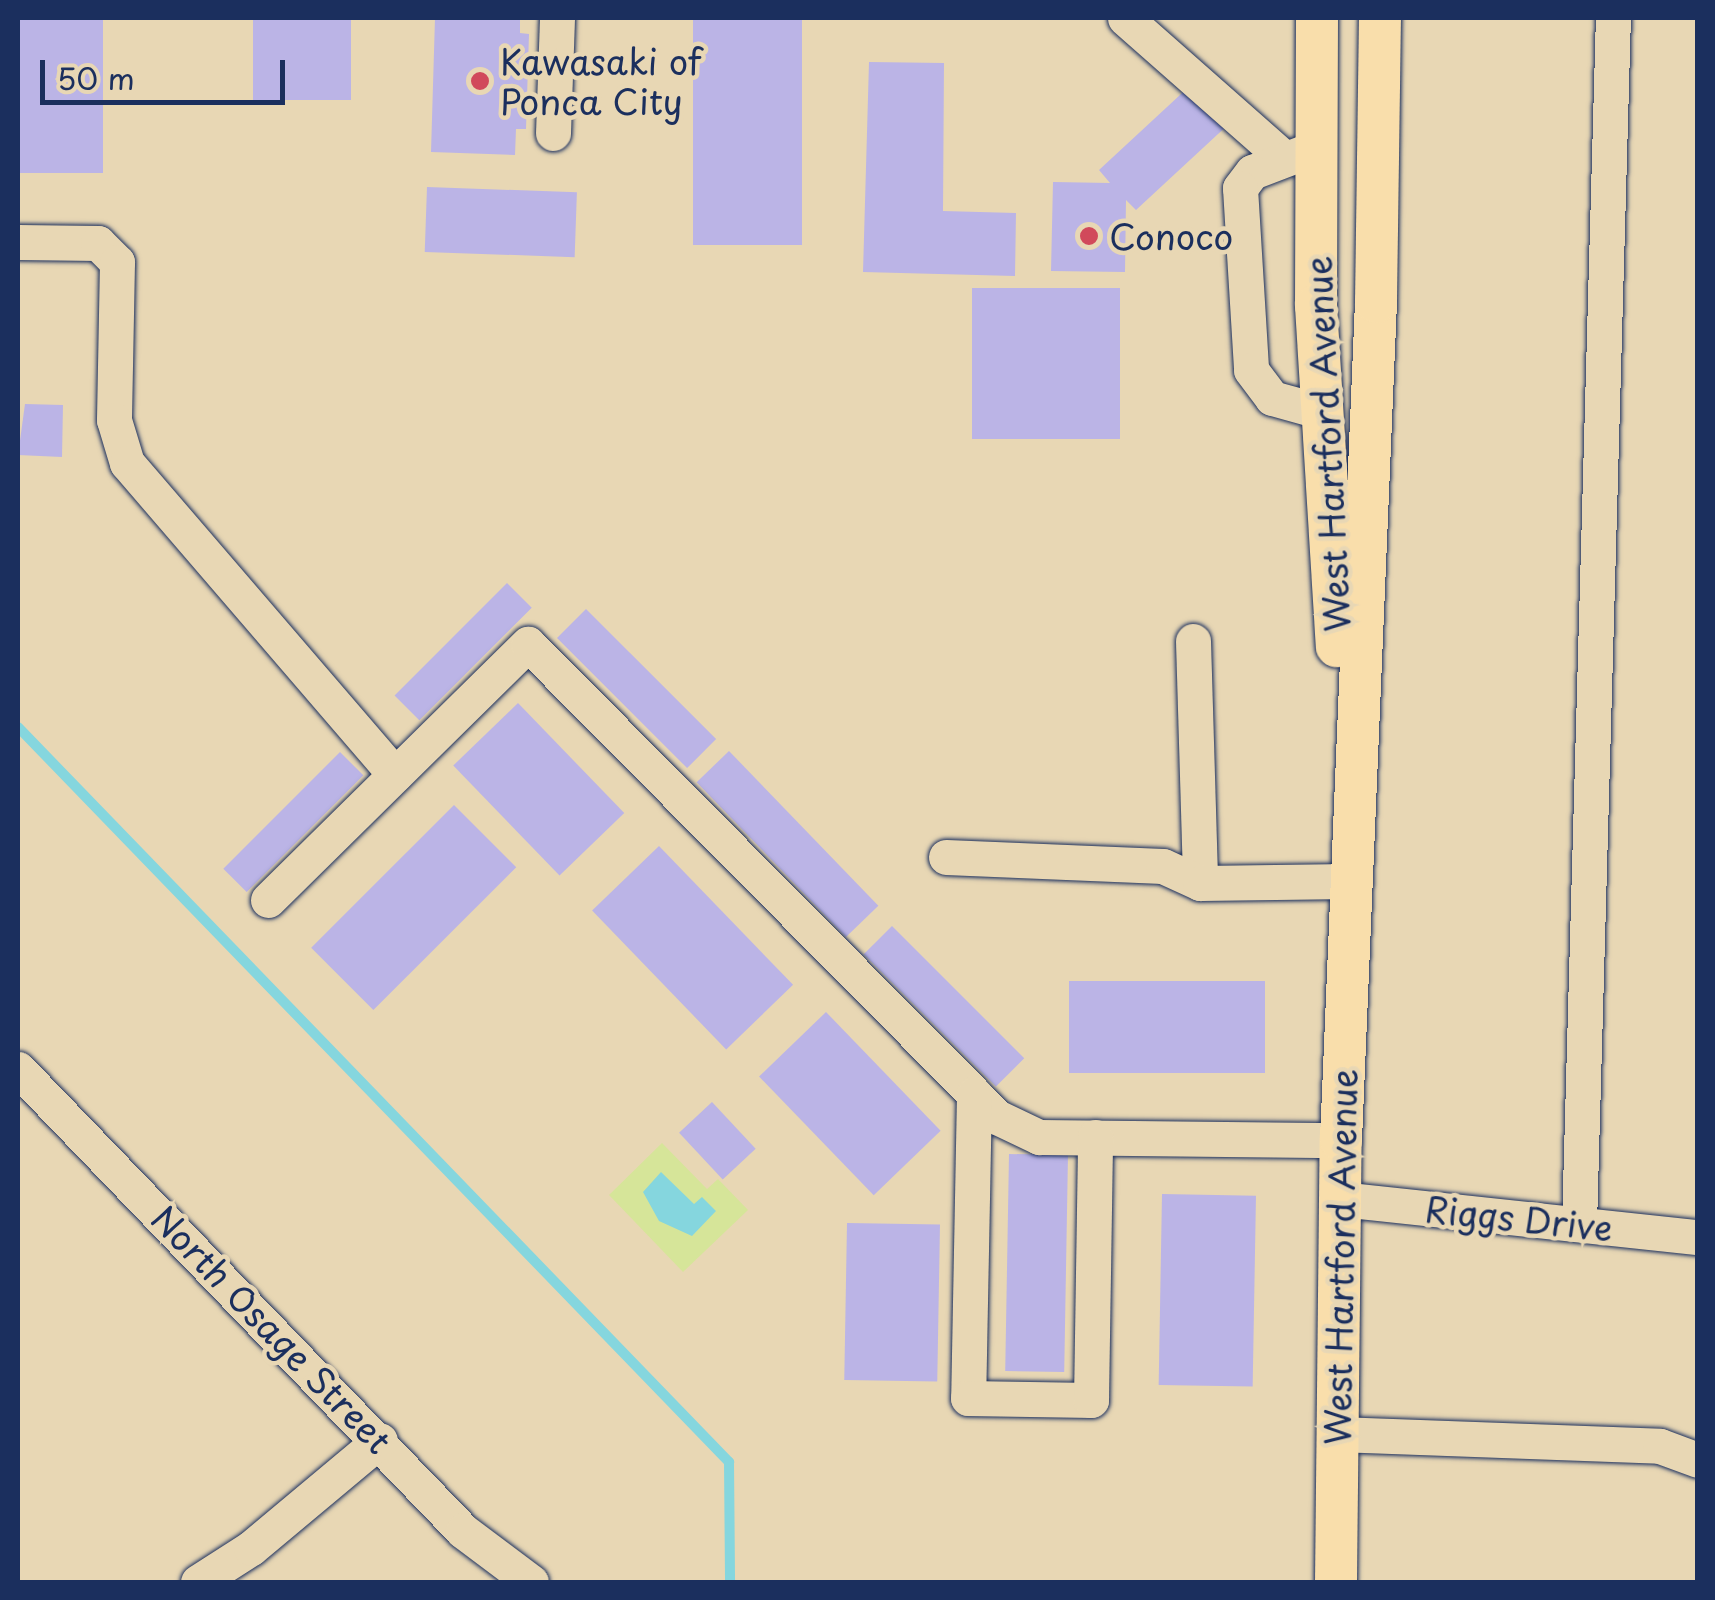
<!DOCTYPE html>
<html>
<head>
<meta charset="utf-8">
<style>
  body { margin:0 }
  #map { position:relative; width:1715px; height:1600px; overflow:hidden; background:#e8d7b4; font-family:"Playpen Sans",sans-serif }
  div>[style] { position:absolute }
  .green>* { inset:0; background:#d6e599 }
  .water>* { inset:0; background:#85d6de }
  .stream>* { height:10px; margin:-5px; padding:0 5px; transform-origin:5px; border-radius:5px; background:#85d6de }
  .building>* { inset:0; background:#bbb4e6; transform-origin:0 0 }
  .roads { filter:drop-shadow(0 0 2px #1b2f5e) drop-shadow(0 0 2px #1b2f5e) }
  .minor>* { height:35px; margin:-17.5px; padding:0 17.5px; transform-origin:17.5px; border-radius:17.5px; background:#e8d7b4 }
  .major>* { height:42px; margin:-21px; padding:0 21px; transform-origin:21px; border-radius:21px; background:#f9deab }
  .dots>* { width:28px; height:28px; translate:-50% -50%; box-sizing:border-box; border:5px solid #e8d7b4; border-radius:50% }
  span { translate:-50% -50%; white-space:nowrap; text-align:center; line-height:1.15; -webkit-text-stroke:9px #e8d7b4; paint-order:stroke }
  .poi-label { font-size:35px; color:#1b2f5e }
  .left { translate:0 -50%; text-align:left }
  .street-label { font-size:35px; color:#1b2f5e }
  .frame { position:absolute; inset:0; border:20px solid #1b2f5e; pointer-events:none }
  .scale { position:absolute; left:40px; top:60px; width:245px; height:45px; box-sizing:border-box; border:5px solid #1b2f5e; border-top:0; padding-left:12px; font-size:30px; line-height:35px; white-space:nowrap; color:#1b2f5e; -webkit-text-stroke:8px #e8d7b4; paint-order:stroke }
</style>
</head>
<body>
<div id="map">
  <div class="green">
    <i style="clip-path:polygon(662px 1143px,707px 1189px,718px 1179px,748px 1210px,683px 1272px,609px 1195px)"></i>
  </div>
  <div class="water">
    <i style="clip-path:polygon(661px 1172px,694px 1204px,702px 1197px,716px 1211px,692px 1236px,659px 1221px,643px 1192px)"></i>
  </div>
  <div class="stream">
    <i style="left:18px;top:727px;width:1023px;rotate:45.95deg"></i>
    <i style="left:729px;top:1462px;width:120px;rotate:89.5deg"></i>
  </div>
  <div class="building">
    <i style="left:18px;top:18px;width:85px;height:155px"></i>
    <i style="left:253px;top:18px;width:98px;height:82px"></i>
    <i style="clip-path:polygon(435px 18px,520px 18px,520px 33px,529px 34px,526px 129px,516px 129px,515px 155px,431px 152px)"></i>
    <i style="left:693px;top:18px;width:109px;height:227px"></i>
    <i style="clip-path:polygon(869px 62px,944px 63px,943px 211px,1016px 213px,1015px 276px,863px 272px)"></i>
    <i style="clip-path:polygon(1194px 82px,1231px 122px,1136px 210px,1126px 200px,1125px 272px,1051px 271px,1053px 182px,1110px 183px,1099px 170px)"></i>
    <i style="left:427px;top:187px;width:150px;height:65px;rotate:2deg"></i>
    <i style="left:972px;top:288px;width:148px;height:151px"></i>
    <i style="clip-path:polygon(25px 404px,63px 405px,62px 457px,18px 455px)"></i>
    <i style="left:507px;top:583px;width:35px;height:159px;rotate:45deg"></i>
    <i style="left:586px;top:609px;width:184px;height:41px;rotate:45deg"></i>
    <i style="left:518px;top:703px;width:153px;height:90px;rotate:46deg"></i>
    <i style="left:729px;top:751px;width:215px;height:45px;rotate:46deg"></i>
    <i style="left:340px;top:752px;width:33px;height:165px;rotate:45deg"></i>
    <i style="left:454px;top:805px;width:88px;height:202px;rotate:45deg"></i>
    <i style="left:659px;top:846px;width:193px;height:93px;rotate:46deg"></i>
    <i style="left:892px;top:926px;width:187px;height:40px;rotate:45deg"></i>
    <i style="left:1069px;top:981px;width:196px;height:92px"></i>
    <i style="left:826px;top:1012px;width:165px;height:93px;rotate:46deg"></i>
    <i style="left:712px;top:1102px;width:64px;height:45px;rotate:47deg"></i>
    <i style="left:1009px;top:1154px;width:59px;height:217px;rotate:1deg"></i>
    <i style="left:1162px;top:1194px;width:94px;height:191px;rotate:1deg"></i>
    <i style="left:847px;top:1223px;width:93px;height:157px;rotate:1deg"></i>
  </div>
  <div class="roads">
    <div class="minor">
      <i style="left:1125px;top:18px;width:213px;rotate:41.4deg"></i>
      <i style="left:553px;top:133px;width:115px;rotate:-88deg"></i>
      <i style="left:1315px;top:148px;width:67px;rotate:159.1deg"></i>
      <i style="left:1252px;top:172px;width:20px;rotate:127deg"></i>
      <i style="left:1240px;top:188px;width:182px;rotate:86.5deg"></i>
      <i style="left:1251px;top:370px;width:35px;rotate:53deg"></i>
      <i style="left:1272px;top:398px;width:53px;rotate:15.4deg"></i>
      <i style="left:18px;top:242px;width:80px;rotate:0.7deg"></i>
      <i style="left:98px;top:243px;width:27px;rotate:45deg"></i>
      <i style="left:117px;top:262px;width:158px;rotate:91.1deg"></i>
      <i style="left:114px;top:420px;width:45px;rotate:73.2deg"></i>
      <i style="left:127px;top:463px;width:411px;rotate:49.3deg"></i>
      <i style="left:1193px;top:641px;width:242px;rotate:88.3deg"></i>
      <i style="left:946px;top:857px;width:217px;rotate:2.4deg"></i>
      <i style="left:1163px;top:866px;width:41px;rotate:24.7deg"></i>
      <i style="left:1200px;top:883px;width:150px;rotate:-0.8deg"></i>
      <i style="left:268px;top:900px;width:365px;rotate:-44.6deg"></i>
      <i style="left:528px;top:644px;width:666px;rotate:45.24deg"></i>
      <i style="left:997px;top:1117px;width:47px;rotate:25.5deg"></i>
      <i style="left:1039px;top:1137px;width:302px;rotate:0.6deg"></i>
      <i style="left:18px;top:1069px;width:641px;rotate:46.07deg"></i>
      <i style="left:463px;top:1531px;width:85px;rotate:36.9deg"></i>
      <i style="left:974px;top:1094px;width:304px;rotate:91.1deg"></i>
      <i style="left:968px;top:1398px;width:123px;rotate:0.9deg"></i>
      <i style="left:1091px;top:1400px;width:263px;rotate:-89.1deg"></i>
      <i style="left:1340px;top:1199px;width:360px;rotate:6.1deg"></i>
      <i style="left:1579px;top:1224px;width:1206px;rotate:-88.39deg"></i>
      <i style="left:1337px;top:1434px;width:323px;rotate:2.1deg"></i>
      <i style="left:1660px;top:1446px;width:40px;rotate:20.2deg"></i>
      <i style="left:198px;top:1582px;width:63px;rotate:-32.7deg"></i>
      <i style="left:251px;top:1548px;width:168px;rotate:-39.9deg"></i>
    </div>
    <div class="major">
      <i style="left:1317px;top:18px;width:288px;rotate:90.2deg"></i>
      <i style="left:1316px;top:306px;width:341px;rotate:86.5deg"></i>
      <i style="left:1336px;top:1582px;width:442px;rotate:-89.4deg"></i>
      <i style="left:1341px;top:1140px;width:839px;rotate:-87.61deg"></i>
      <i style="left:1376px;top:302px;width:284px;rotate:-89.2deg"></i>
    </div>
  </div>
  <div class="dots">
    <i style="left:480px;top:81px;background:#d1495b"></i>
    <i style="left:1089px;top:236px;background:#d1495b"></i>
  </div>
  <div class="poi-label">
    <span class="left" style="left:500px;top:81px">Kawasaki of<br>Ponca City</span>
    <span class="left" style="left:1109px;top:236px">Conoco</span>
  </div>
  <div class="street-label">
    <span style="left:1327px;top:444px;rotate:-93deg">West Hartford Avenue</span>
    <span style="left:1519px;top:1218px;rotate:6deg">Riggs Drive</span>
    <span style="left:1340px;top:1257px;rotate:-89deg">West Hartford Avenue</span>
    <span style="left:272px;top:1329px;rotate:46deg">North Osage Street</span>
  </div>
  <div class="frame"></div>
  <div class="scale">50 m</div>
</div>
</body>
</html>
